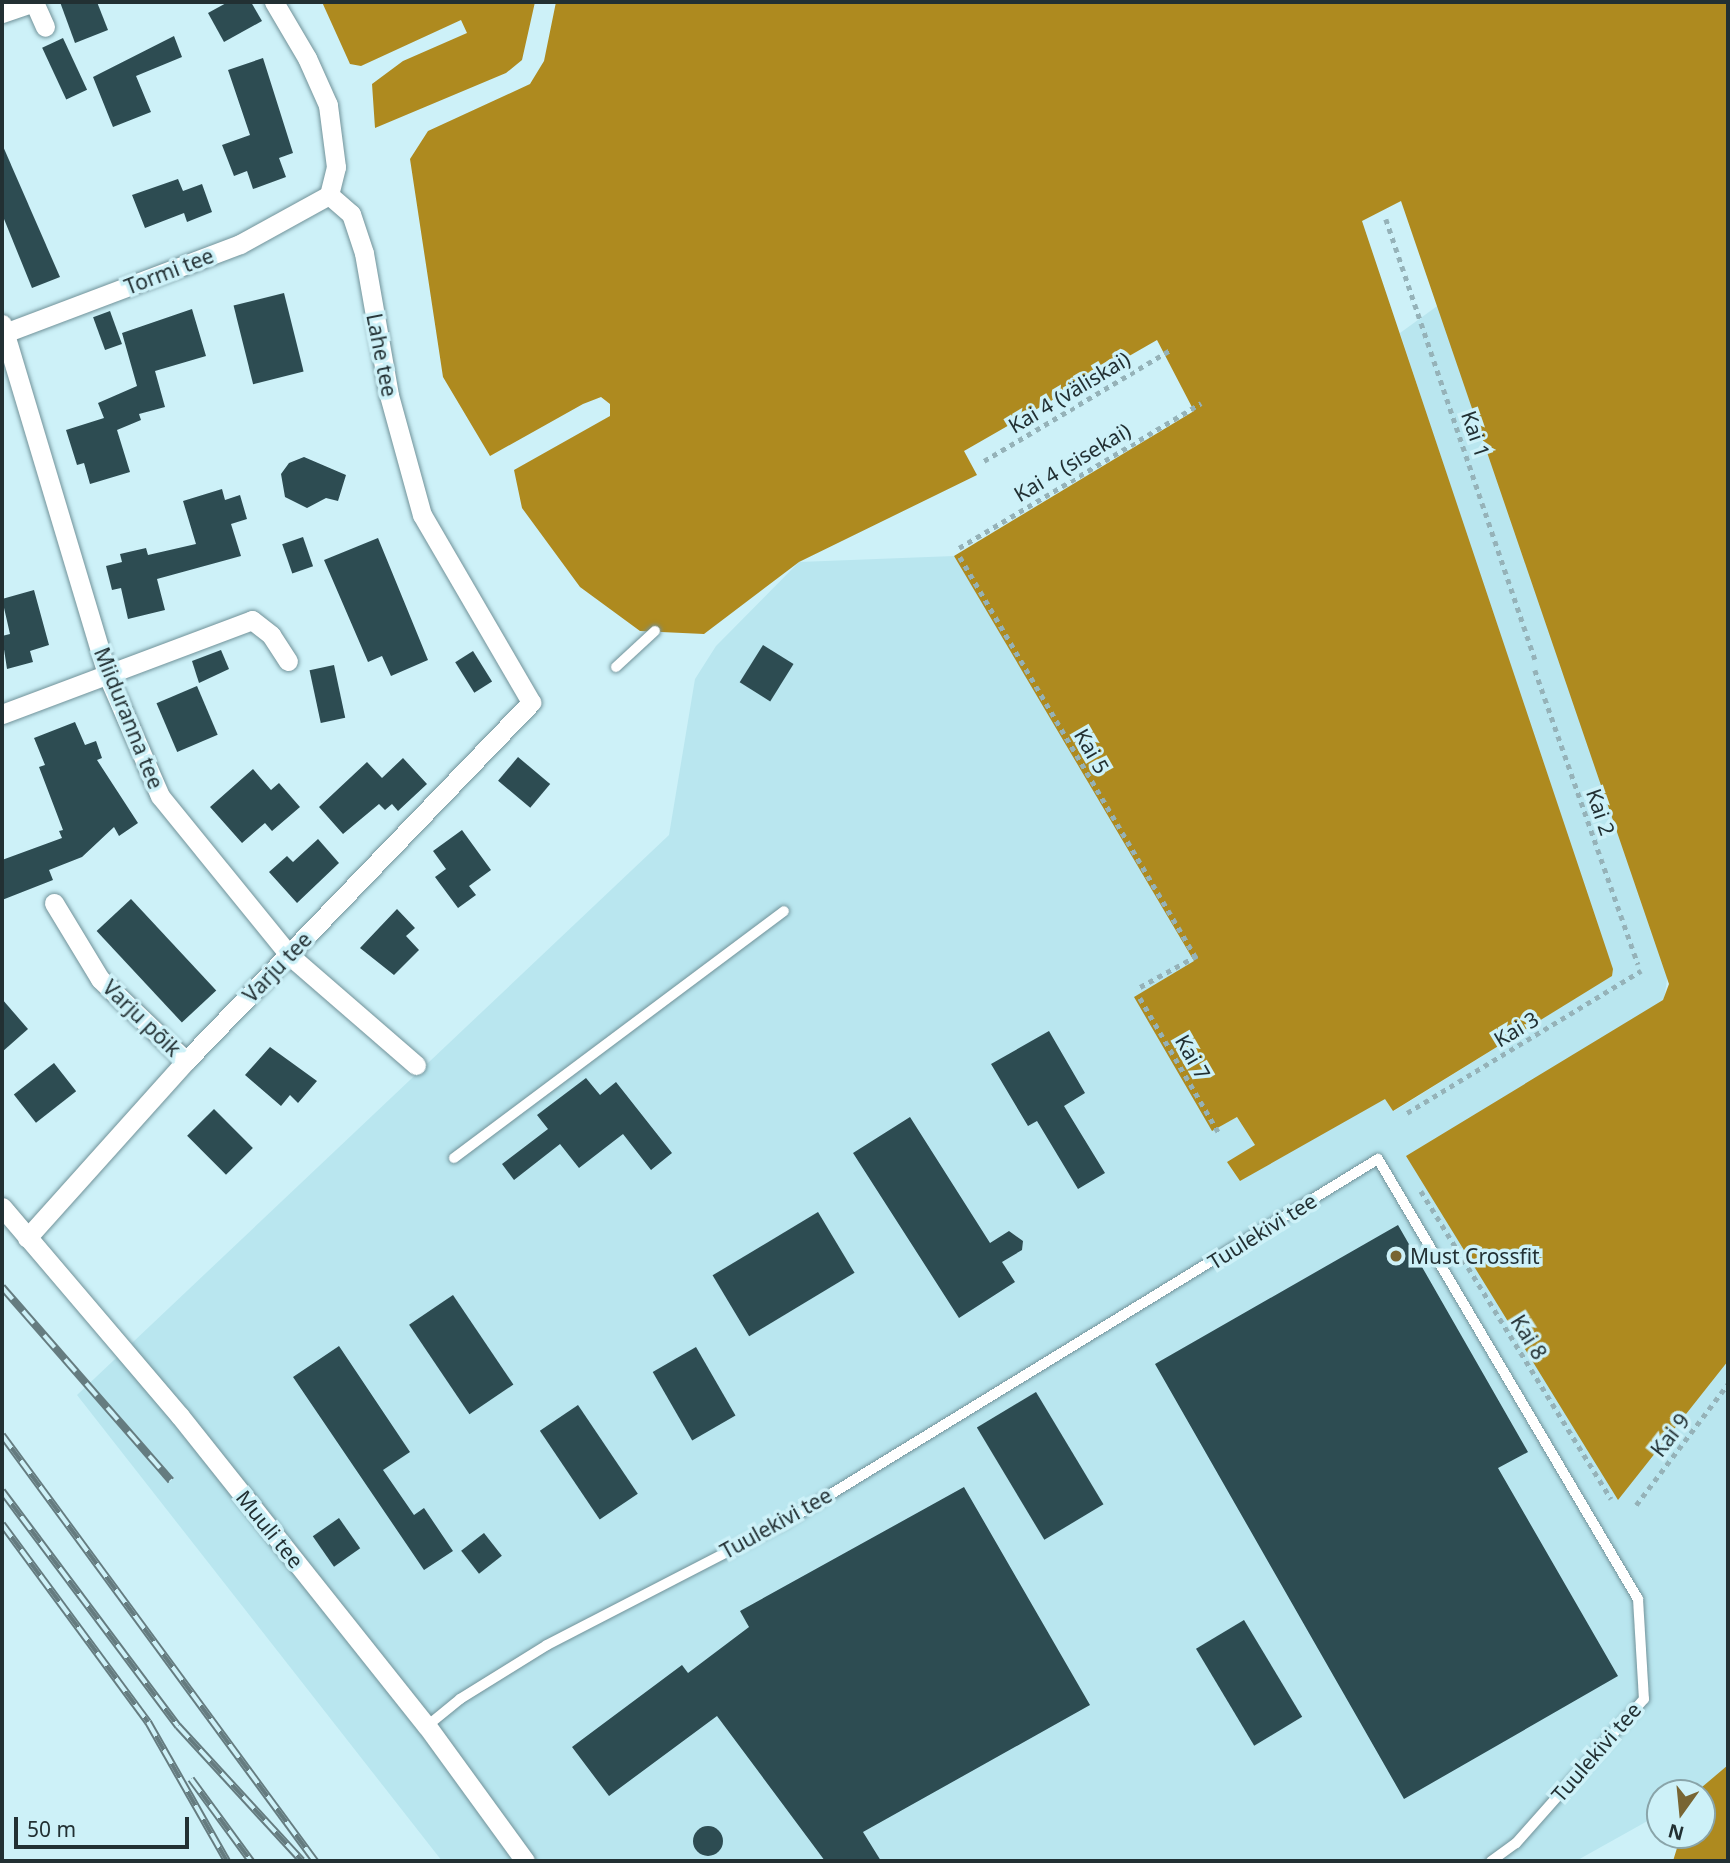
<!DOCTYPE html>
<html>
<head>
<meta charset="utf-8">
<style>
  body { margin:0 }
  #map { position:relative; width:1730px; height:1863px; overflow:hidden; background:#cdf1f8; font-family:"Noto Sans",sans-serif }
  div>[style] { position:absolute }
  .built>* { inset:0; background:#b9e6ef }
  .water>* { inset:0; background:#ae8a1f }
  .building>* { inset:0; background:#2d4c52; transform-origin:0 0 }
  .round { border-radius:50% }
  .path>* { height:4.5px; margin-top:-2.25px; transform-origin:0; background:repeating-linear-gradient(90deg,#95b2b8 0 5px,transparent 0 10px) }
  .roads { filter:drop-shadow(0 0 2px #719299) drop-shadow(0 0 2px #719299) }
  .service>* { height:10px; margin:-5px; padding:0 5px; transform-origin:5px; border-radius:5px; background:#fff }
  .minor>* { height:19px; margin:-9.5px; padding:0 9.5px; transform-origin:9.5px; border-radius:9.5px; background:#fff }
  .rail>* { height:8px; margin-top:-4px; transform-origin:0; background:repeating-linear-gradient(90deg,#cdf1f8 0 16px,#657c80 0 32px); box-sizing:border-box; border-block:2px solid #657c80 }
  .dots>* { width:19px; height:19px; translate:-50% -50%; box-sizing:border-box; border:4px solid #cdf1f8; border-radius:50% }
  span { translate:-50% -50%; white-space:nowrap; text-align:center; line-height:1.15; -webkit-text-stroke:7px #cdf1f8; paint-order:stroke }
  .street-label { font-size:21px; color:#223033 }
  .poi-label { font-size:21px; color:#223033 }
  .left { translate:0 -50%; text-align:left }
  .frame { position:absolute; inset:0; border:4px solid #223033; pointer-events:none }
  .north { position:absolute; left:1646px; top:1779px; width:70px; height:70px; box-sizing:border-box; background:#cdf1f8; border:2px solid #89a4a9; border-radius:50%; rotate:195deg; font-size:19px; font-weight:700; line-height:28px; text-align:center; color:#223033 }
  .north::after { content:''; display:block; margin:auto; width:24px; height:32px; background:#786533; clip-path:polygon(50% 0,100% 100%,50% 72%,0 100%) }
  .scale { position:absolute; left:14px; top:1817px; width:175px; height:32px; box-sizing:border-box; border:4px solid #223033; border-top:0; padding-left:9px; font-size:21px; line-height:24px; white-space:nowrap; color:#223033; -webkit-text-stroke:5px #cdf1f8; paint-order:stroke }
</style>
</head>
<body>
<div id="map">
  <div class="built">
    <i style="clip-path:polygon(1440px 304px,1668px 973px,1664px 1000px,1728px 1361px,1728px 1765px,1696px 1793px,1660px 1793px,1660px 1814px,1576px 1861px,442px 1861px,77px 1395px,669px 835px,695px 679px,716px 646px,799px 562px,954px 556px,1195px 961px,1212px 1130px,1237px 1117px,1255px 1145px,1386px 1098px,1394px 1111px,1611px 976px,1400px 333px)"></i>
  </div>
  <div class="water">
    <i style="clip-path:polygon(322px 2px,535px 2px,522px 60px,506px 73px,375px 128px,372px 84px,403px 61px,467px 33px,461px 20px,361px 66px,350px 64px)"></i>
    <i style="clip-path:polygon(556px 2px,1728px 2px,1728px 1361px,1618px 1500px,1406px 1156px,1663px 1000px,1669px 984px,1401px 201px,1362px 221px,1613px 969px,1612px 976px,1393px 1111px,1385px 1099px,1240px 1181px,1227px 1162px,1255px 1145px,1237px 1117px,1212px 1131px,1134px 997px,1194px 961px,954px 556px,1194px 411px,1157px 340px,964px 451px,977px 475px,799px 562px,704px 634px,640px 631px,580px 587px,522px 508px,514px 470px,610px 416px,610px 404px,601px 397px,583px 404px,490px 456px,443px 377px,410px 159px,428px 131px,530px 84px,544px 61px)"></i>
    <i style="clip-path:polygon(1728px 1765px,1728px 1861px,1673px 1861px,1681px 1835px,1702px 1835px,1702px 1793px,1695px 1793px)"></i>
  </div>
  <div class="building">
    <i style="clip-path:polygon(60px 2px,97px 2px,108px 30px,75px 43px)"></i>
    <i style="clip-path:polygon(228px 2px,251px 2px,262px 21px,224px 42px,208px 13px)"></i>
    <i style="clip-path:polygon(174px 36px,182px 57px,136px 76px,151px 112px,113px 127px,93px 77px)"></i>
    <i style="left:63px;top:38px;width:57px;height:23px;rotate:65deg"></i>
    <i style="clip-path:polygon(263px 58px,293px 153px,279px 158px,286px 177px,253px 189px,247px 171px,234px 176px,222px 145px,250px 135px,228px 70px)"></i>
    <i style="clip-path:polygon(2px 144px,60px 277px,32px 288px,2px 214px)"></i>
    <i style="clip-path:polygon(178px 179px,183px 191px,202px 184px,212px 212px,187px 222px,184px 213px,145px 228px,132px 195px)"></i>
    <i style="left:284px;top:293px;width:81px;height:52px;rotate:76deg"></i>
    <i style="clip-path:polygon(192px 309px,206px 356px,155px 371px,165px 407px,139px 414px,141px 420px,117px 430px,130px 472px,90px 484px,84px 463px,77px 465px,66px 430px,104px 418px,98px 403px,137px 386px,122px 333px)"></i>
    <i style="left:110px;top:311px;width:35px;height:18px;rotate:70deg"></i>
    <i style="clip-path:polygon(304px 457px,346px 475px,338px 501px,326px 498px,307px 508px,285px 497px,281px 474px,289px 463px)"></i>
    <i style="clip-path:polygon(222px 489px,225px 500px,240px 495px,247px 519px,231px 524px,241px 556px,157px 579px,165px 610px,128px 619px,121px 588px,112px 590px,106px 566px,122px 562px,120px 554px,146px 548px,148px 555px,196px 544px,183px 501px)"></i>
    <i style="left:303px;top:537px;width:31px;height:22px;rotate:71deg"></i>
    <i style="clip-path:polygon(378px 538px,428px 660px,391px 676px,382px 656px,368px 662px,324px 560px)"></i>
    <i style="clip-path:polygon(34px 590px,49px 645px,30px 651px,33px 662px,7px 669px,2px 636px,10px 634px,2px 599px)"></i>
    <i style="left:763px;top:645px;width:36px;height:44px;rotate:32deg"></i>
    <i style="clip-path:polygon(221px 650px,229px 669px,199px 683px,192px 661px)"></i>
    <i style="left:473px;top:651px;width:36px;height:21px;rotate:58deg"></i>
    <i style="left:334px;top:665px;width:54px;height:25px;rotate:78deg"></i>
    <i style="left:197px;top:686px;width:53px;height:44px;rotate:67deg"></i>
    <i style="clip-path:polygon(75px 722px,85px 745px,96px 741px,102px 758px,97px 760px,138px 823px,119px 836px,114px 827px,82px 857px,49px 870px,53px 880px,2px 900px,2px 860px,62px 838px,59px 831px,63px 830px,39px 767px,45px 765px,34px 738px)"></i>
    <i style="left:518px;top:757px;width:42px;height:31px;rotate:40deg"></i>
    <i style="clip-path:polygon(403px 758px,427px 784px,398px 811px,392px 804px,385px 810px,379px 804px,343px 834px,319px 807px,367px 762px,382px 778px)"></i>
    <i style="clip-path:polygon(253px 769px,271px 790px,279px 783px,300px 807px,272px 831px,265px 823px,242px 843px,210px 807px)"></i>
    <i style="clip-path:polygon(462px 830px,491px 870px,469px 886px,476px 895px,458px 908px,435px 877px,446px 869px,433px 851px)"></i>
    <i style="clip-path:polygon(318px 839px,339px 863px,297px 903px,269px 872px,287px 856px,293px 862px)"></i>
    <i style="left:131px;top:899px;width:125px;height:47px;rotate:47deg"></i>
    <i style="clip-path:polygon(397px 909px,415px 928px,406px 936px,419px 950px,394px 975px,360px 948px)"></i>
    <i style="clip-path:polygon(2px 999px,28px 1029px,2px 1052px)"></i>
    <i style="clip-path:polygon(1049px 1031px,1085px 1093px,1064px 1106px,1105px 1173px,1078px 1189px,1037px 1121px,1028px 1126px,991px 1064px)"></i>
    <i style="clip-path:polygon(270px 1047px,317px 1081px,298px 1103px,290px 1095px,281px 1106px,245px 1075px)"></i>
    <i style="left:54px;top:1063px;width:36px;height:51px;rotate:52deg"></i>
    <i style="clip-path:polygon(586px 1078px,600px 1095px,616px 1082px,672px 1153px,651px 1170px,623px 1134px,579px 1168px,560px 1144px,514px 1180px,502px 1164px,548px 1129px,537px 1115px)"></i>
    <i style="left:214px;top:1109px;width:55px;height:38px;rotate:45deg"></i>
    <i style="clip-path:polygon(910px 1117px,990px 1243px,1009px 1231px,1023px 1241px,1022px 1250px,1002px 1262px,1015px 1282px,959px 1318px,853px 1153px)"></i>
    <i style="left:818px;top:1212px;width:71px;height:123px;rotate:59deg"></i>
    <i style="clip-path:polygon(1398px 1225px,1528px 1452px,1498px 1468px,1618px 1676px,1404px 1799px,1155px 1364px)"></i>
    <i style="left:453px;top:1295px;width:108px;height:53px;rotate:56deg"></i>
    <i style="clip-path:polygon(339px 1346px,410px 1452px,383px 1470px,414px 1515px,424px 1508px,453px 1551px,424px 1570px,293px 1377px)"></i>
    <i style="left:696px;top:1347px;width:79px;height:50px;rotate:60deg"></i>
    <i style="left:1036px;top:1392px;width:131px;height:69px;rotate:59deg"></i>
    <i style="left:578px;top:1405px;width:107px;height:46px;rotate:56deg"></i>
    <i style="clip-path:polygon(964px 1487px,1090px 1705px,863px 1832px,881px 1861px,825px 1861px,717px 1716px,609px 1796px,572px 1747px,682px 1665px,688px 1673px,749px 1627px,740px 1611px)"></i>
    <i style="left:339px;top:1518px;width:37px;height:32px;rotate:55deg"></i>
    <i style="left:484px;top:1533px;width:29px;height:29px;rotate:52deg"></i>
    <i style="left:1244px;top:1620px;width:113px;height:56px;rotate:59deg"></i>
    <i class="round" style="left:693px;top:1826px;width:30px;height:30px"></i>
  </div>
  <div class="path">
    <i style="left:1386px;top:219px;width:465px;rotate:71.3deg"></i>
    <i style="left:984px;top:461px;width:217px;rotate:-30.8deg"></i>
    <i style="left:959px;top:548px;width:282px;rotate:-30.9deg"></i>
    <i style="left:960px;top:557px;width:468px;rotate:59.5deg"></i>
    <i style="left:1535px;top:670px;width:312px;rotate:70.7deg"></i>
    <i style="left:1140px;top:987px;width:66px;rotate:-28.9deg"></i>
    <i style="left:1140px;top:998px;width:156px;rotate:59.7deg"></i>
    <i style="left:1407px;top:1113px;width:274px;rotate:-31.3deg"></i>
    <i style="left:1421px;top:1191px;width:362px;rotate:58.3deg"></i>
    <i style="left:1636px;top:1505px;width:152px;rotate:-52.8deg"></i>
  </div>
  <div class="roads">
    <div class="service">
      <i style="left:616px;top:667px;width:53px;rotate:-42.7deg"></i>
      <i style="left:454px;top:1158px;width:412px;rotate:-36.8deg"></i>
      <i style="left:427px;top:1726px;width:43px;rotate:-39.3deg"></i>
      <i style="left:460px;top:1699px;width:102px;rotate:-31.8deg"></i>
      <i style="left:547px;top:1645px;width:270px;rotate:-27.3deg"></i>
      <i style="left:787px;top:1521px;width:693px;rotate:-31.49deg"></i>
      <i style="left:1378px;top:1159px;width:511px;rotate:59.42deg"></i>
      <i style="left:1638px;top:1599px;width:100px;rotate:86.6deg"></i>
      <i style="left:1644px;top:1699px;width:193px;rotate:131.6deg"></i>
      <i style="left:1516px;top:1843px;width:31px;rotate:144deg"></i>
    </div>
    <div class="minor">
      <i style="left:2px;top:13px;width:34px;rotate:-19deg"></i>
      <i style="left:34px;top:2px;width:27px;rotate:66deg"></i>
      <i style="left:2px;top:324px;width:365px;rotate:73.3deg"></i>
      <i style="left:107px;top:674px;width:133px;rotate:66.5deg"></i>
      <i style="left:160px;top:796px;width:205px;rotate:50.9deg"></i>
      <i style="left:289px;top:955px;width:168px;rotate:40.9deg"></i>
      <i style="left:2px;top:334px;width:254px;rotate:-20.7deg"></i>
      <i style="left:240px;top:244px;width:102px;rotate:-28.8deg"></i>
      <i style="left:2px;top:714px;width:267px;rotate:-20.6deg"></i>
      <i style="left:252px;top:620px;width:24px;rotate:38deg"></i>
      <i style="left:271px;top:635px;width:31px;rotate:57deg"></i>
      <i style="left:54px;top:903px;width:89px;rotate:58.8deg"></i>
      <i style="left:100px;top:979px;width:119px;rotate:43.6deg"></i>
      <i style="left:2px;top:1207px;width:275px;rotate:49.6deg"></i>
      <i style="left:180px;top:1416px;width:396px;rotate:51.5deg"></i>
      <i style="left:427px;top:1726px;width:167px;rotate:54deg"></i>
      <i style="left:27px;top:1238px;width:238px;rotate:-48.1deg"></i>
      <i style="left:186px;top:1061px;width:498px;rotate:-46.1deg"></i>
      <i style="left:531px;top:702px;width:216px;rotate:-120.2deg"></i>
      <i style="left:422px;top:515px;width:124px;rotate:-105.4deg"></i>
      <i style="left:389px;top:395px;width:144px;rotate:-100deg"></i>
      <i style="left:364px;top:253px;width:41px;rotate:-108.4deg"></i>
      <i style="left:351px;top:214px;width:29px;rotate:-139deg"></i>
      <i style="left:329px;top:195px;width:29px;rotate:-76deg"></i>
      <i style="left:336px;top:167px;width:63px;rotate:-97.4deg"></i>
      <i style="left:328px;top:105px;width:51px;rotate:-114.1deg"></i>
      <i style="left:307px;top:58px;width:65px;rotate:-120.5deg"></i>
    </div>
  </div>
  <div class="rail">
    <i style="left:2px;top:1287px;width:257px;rotate:48.9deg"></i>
    <i style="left:2px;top:1435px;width:529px;rotate:53.69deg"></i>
    <i style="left:2px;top:1491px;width:294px;rotate:53.2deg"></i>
    <i style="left:178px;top:1726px;width:183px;rotate:47.4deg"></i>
    <i style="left:2px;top:1524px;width:246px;rotate:53.6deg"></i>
    <i style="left:148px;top:1722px;width:160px;rotate:60.4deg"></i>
    <i style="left:191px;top:1779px;width:102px;rotate:53.8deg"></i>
  </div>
  <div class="dots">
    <i style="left:1396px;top:1256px;background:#786533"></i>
  </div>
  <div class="street-label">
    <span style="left:169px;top:271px;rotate:-21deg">Tormi tee</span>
    <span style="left:382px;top:355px;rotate:79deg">Lahe tee</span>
    <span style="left:1069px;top:392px;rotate:-31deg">Kai 4 (väliskai)</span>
    <span style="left:1476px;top:434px;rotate:71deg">Kai 1</span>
    <span style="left:1072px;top:462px;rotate:-31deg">Kai 4 (sisekai)</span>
    <span style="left:129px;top:718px;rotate:68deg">Miiduranna tee</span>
    <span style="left:1092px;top:751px;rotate:60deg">Kai 5</span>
    <span style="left:1601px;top:812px;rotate:71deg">Kai 2</span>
    <span style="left:277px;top:967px;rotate:-46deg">Varju tee</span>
    <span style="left:142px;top:1018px;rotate:44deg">Varju põik</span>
    <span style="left:1516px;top:1029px;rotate:-31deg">Kai 3</span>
    <span style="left:1193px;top:1057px;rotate:60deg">Kai 7</span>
    <span style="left:1262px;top:1231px;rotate:-32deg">Tuulekivi tee</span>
    <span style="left:1529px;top:1337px;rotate:58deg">Kai 8</span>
    <span style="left:1670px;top:1435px;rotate:-52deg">Kai 9</span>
    <span style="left:776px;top:1523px;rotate:-29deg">Tuulekivi tee</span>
    <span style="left:270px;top:1529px;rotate:51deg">Muuli tee</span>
    <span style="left:1596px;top:1752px;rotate:-49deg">Tuulekivi tee</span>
  </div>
  <div class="poi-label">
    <span class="left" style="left:1410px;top:1256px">Must Crossfit</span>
  </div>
  <div class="frame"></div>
  <div class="north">N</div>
  <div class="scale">50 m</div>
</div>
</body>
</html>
